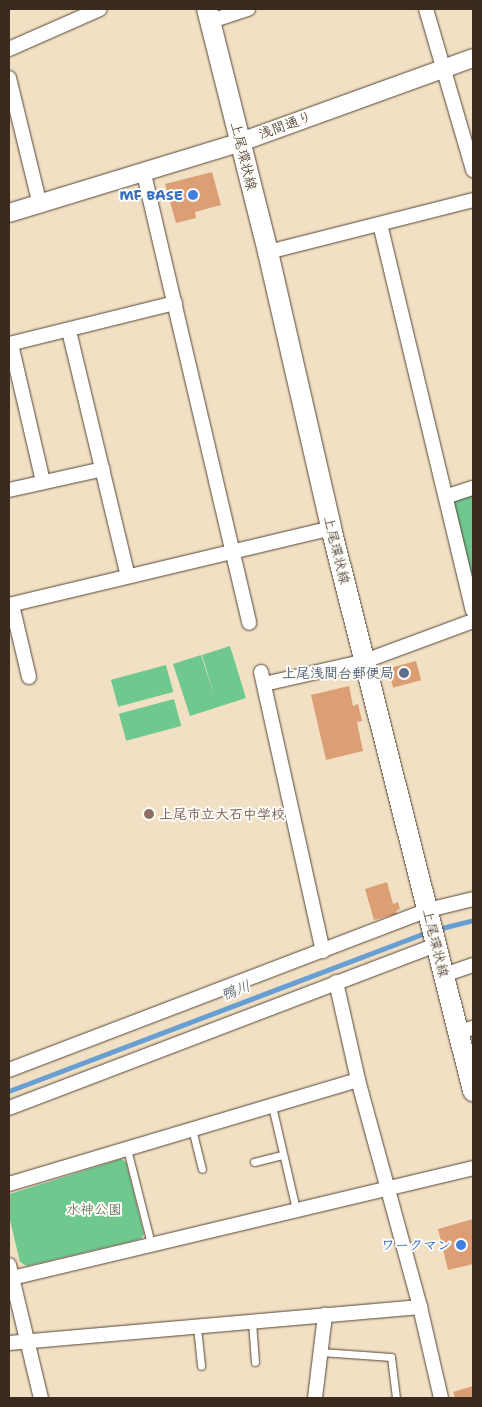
<!DOCTYPE html>
<html>
<head>
<meta charset="utf-8">
<style>
  body { margin:0 }
  #map { position:relative; width:482px; height:1407px; overflow:hidden; background:#f1e0c3; font-family:"Shantell Sans","Klee One",sans-serif }
  div>[style] { position:absolute }
  .green>* { inset:0; background:#6fc88e; transform-origin:0 0 }
  .stream>* { height:4.5px; margin:-2.25px; padding:0 2.25px; transform-origin:2.25px; border-radius:2.25px; background:#679fd5 }
  .building>* { inset:0; background:#dc9e74; transform-origin:0 0 }
  .roads { filter:drop-shadow(0 0 1px #564537) drop-shadow(0 0 1px #564537) }
  .service>* { height:7px; margin:-3.5px; padding:0 3.5px; transform-origin:3.5px; border-radius:3.5px; background:#fff }
  .minor>* { height:14px; margin:-7px; padding:0 7px; transform-origin:7px; border-radius:7px; background:#fff }
  .tertiary>* { height:18px; margin:-9px; padding:0 9px; transform-origin:9px; border-radius:9px; background:#fff }
  .secondary>* { height:20px; margin:-10px; padding:0 10px; transform-origin:10px; border-radius:10px; background:#fff }
  .dots>* { width:14px; height:14px; translate:-50% -50%; box-sizing:border-box; border:2px solid #fdfcf7; border-radius:50% }
  span { translate:-50% -50%; white-space:nowrap; text-align:center; line-height:1.15; -webkit-text-stroke:4px #fdfcf7; paint-order:stroke }
  .street-label { font-size:14px; color:#3b2a1e }
  .shop-label { font-size:14px; color:#366cbe; font-weight:700 }
  .right { translate:-100% -50%; text-align:right }
  .service-label { font-size:14px; color:#4e5e75; font-weight:700 }
  .education-label { font-size:14px; color:#785e54; font-weight:700 }
  .left { translate:0 -50%; text-align:left }
  .park-label { font-size:14px; color:#4d6145 }
  .water-label { font-size:15px; color:#4d5967; font-style:italic }
  .frame { position:absolute; inset:0; border:10px solid #3b2a1e; pointer-events:none }
</style>
</head>
<body>
<div id="map">
  <div class="green">
    <i style="clip-path:polygon(473px 492px,473px 587px,452px 499px)"></i>
    <i style="clip-path:polygon(230px 646px,246px 698px,190px 716px,173px 664px,201px 655px,215px 698px,202px 655px)"></i>
    <i style="left:166px;top:665px;width:28px;height:57px;rotate:75deg"></i>
    <i style="left:174px;top:699px;width:28px;height:57px;rotate:75deg"></i>
    <i style="clip-path:polygon(121px 1159px,126px 1162px,144px 1234px,141px 1239px,27px 1266px,20px 1262px,9px 1216px,10px 1194px)"></i>
  </div>
  <div class="stream">
    <i style="left:438px;top:929px;width:36px;rotate:-14deg"></i>
    <i style="left:9px;top:1091px;width:448px;rotate:-20.8deg"></i>
  </div>
  <div class="building">
    <i style="clip-path:polygon(212px 172px,221px 205px,195px 212px,196px 218px,176px 223px,165px 184px)"></i>
    <i style="left:416px;top:661px;width:20px;height:29px;rotate:75deg"></i>
    <i style="clip-path:polygon(349px 686px,353px 706px,358px 704px,362px 721px,357px 722px,363px 751px,326px 760px,311px 695px)"></i>
    <i style="clip-path:polygon(387px 882px,393px 904px,398px 902px,400px 909px,396px 911px,397px 914px,374px 920px,365px 889px)"></i>
    <i style="clip-path:polygon(473px 1219px,473px 1264px,448px 1270px,438px 1229px)"></i>
    <i style="clip-path:polygon(473px 1386px,473px 1398px,455px 1398px,453px 1392px)"></i>
  </div>
  <div class="roads">
    <div class="service">
      <i style="left:272px;top:1106px;width:106px;rotate:76.9deg"></i>
      <i style="left:192px;top:1129px;width:41px;rotate:76deg"></i>
      <i style="left:127px;top:1149px;width:98px;rotate:75.8deg"></i>
      <i style="left:254px;top:1162px;width:30px;rotate:-14deg"></i>
      <i style="left:252px;top:1322px;width:40px;rotate:85.7deg"></i>
      <i style="left:197px;top:1327px;width:39px;rotate:84deg"></i>
      <i style="left:321px;top:1352px;width:70px;rotate:4.1deg"></i>
      <i style="left:391px;top:1357px;width:41px;rotate:83deg"></i>
    </div>
    <div class="minor">
      <i style="left:426px;top:9px;width:168px;rotate:73.7deg"></i>
      <i style="left:211px;top:21px;width:39px;rotate:-18deg"></i>
      <i style="left:9px;top:49px;width:99px;rotate:-23.7deg"></i>
      <i style="left:9px;top:78px;width:131px;rotate:76.3deg"></i>
      <i style="left:144px;top:174px;width:461px;rotate:76.8deg"></i>
      <i style="left:380px;top:224px;width:397px;rotate:76.5deg"></i>
      <i style="left:268px;top:252px;width:211px;rotate:-14.2deg"></i>
      <i style="left:69px;top:331px;width:252px;rotate:76.5deg"></i>
      <i style="left:9px;top:344px;width:171px;rotate:-13.9deg"></i>
      <i style="left:11px;top:344px;width:142px;rotate:76.9deg"></i>
      <i style="left:9px;top:490px;width:96px;rotate:-12.6deg"></i>
      <i style="left:448px;top:496px;width:26px;rotate:-18deg"></i>
      <i style="left:9px;top:605px;width:331px;rotate:-13.4deg"></i>
      <i style="left:12px;top:605px;width:74px;rotate:76.7deg"></i>
      <i style="left:261px;top:672px;width:286px;rotate:77.5deg"></i>
      <i style="left:264px;top:684px;width:104px;rotate:-12.8deg"></i>
      <i style="left:365px;top:661px;width:115px;rotate:-20.3deg"></i>
      <i style="left:444px;top:975px;width:31px;rotate:-19deg"></i>
      <i style="left:336px;top:982px;width:100px;rotate:77.3deg"></i>
      <i style="left:358px;top:1080px;width:235px;rotate:74.7deg"></i>
      <i style="left:420px;top:1307px;width:93px;rotate:77deg"></i>
      <i style="left:458px;top:1032px;width:16px;rotate:-15deg"></i>
      <i style="left:9px;top:1070px;width:449px;rotate:-20.9deg"></i>
      <i style="left:428px;top:910px;width:46px;rotate:-13.7deg"></i>
      <i style="left:9px;top:1108px;width:457px;rotate:-20.9deg"></i>
      <i style="left:9px;top:1184px;width:364px;rotate:-16.6deg"></i>
      <i style="left:9px;top:1265px;width:137px;rotate:76.5deg"></i>
      <i style="left:12px;top:1278px;width:474px;rotate:-13.4deg"></i>
      <i style="left:9px;top:1343px;width:413px;rotate:-5deg"></i>
      <i style="left:315px;top:1398px;width:84px;rotate:-83.1deg"></i>
    </div>
    <div class="tertiary">
      <i style="left:9px;top:213px;width:243px;rotate:-17deg"></i>
      <i style="left:241px;top:142px;width:247px;rotate:-19.9deg"></i>
    </div>
    <div class="secondary">
      <i style="left:207px;top:9px;width:251px;rotate:75.9deg"></i>
      <i style="left:268px;top:252px;width:283px;rotate:77.1deg"></i>
      <i style="left:331px;top:528px;width:581px;rotate:75.84deg"></i>
    </div>
  </div>
  <div class="dots">
    <i style="left:193px;top:195px;background:#3f7fe0"></i>
    <i style="left:404px;top:673px;background:#5c6f8a"></i>
    <i style="left:149px;top:814px;background:#8d6e63"></i>
    <i style="left:461px;top:1245px;background:#3f7fe0"></i>
  </div>
  <div class="street-label">
    <span style="left:285px;top:125px;rotate:-20deg">浅間通り</span>
    <span style="left:244px;top:156px;rotate:76deg">上尾環状線</span>
    <span style="left:337px;top:550px;rotate:76deg">上尾環状線</span>
    <span style="left:436px;top:943px;rotate:76deg">上尾環状線</span>
  </div>
  <div class="shop-label">
    <span class="right" style="left:183px;top:195px">MF BASE</span>
    <span class="right" style="left:451px;top:1245px">ワークマン</span>
  </div>
  <div class="service-label">
    <span class="right" style="left:394px;top:673px">上尾浅間台郵便局</span>
  </div>
  <div class="education-label">
    <span class="left" style="left:159px;top:814px">上尾市立大石中学校</span>
  </div>
  <div class="park-label">
    <span style="left:94px;top:1209px">水神公園</span>
  </div>
  <div class="water-label">
    <span style="left:236px;top:991px;rotate:-21deg">鴨川</span>
  </div>
  <div class="frame"></div>
</div>
</body>
</html>
